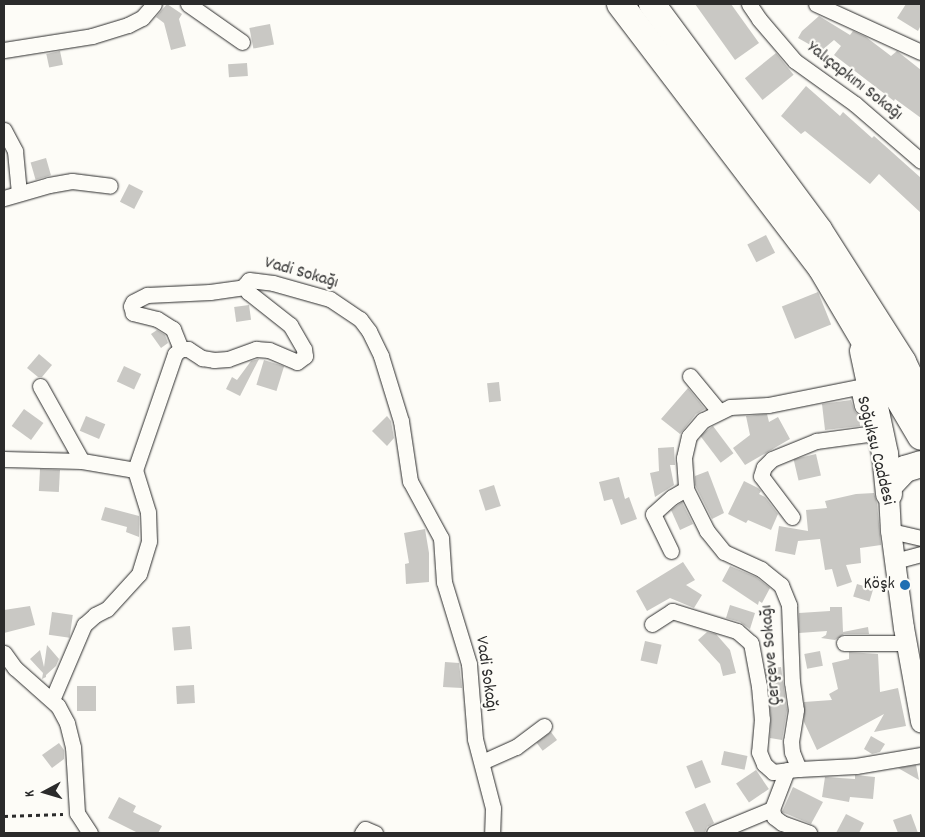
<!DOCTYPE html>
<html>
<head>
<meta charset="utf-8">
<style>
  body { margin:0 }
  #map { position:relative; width:925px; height:837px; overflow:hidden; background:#fdfcf7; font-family:Dekko,sans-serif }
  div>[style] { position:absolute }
  .building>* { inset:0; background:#c9c8c4; transform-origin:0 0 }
  .path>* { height:2.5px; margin-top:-1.25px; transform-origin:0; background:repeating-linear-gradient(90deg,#2b2b2b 0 4px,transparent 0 8px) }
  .roads { filter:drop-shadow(0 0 1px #2b2b2b) drop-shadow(0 0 1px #2b2b2b) }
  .street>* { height:15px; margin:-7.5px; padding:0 7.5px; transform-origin:7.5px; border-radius:7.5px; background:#fdfcf7 }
  .secondary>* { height:20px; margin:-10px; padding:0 10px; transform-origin:10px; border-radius:10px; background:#fdfcf7 }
  .highway>* { height:26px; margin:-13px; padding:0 13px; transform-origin:13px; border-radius:13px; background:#fdfcf7 }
  .dots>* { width:14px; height:14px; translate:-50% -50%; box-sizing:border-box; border:2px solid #fdfcf7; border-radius:50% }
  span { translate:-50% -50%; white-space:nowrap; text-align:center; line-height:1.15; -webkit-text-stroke:4.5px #fdfcf7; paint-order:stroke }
  .street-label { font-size:18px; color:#2b2b2b }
  .poi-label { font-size:18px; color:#2b2b2b }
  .right { translate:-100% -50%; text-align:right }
  .frame { position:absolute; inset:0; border:5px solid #2b2b2b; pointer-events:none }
  .north { position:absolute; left:20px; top:767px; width:50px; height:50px; -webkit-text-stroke:4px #fdfcf7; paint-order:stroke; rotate:264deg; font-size:14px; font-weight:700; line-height:20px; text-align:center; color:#2b2b2b }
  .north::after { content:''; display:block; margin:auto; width:18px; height:22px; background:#2b2b2b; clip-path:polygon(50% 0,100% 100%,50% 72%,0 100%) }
</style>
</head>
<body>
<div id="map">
  <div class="building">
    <i style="clip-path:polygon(167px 4px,182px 14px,179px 19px,186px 46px,171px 50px,164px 23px,156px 17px)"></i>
    <i style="clip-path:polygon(695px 4px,731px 4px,759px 43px,735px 60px)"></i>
    <i style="clip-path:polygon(906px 4px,921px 4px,921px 25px,918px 31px,897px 18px)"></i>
    <i style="clip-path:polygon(819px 16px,850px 35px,853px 31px,866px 37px,891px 56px,897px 51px,921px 70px,921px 118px,895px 99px,894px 101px,834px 55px,841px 46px,834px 40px,821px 51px,798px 38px,802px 31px)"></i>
    <i style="left:270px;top:24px;width:21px;height:21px;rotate:79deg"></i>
    <i style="left:60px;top:51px;width:14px;height:14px;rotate:78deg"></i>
    <i style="left:776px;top:53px;width:28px;height:40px;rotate:51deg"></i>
    <i style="left:247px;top:63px;width:13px;height:19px;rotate:86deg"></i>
    <i style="clip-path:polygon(806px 86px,840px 116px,843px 112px,872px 138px,874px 136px,921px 178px,921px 213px,879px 174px,870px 184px,805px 131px,801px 134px,781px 116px)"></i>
    <i style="left:46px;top:158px;width:18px;height:16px;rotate:74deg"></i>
    <i style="left:129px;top:184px;width:16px;height:20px;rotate:27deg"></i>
    <i style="left:766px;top:235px;width:20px;height:21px;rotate:63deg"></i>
    <i style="left:818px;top:292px;width:35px;height:39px;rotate:68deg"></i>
    <i style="left:249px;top:305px;width:15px;height:15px;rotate:82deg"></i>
    <i style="clip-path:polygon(157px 330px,165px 335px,168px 343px,161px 348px,151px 334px)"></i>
    <i style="clip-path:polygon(39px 354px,52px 365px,42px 377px,38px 377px,27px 368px)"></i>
    <i style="clip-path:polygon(259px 359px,240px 396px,226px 389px,232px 377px,237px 380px,251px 361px)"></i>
    <i style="left:264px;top:360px;width:21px;height:26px;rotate:17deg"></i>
    <i style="left:124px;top:366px;width:19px;height:17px;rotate:25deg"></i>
    <i style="left:499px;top:382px;width:19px;height:12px;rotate:84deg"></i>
    <i style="clip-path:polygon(688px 388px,705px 409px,696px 414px,680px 434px,661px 419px)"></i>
    <i style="clip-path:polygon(851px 400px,855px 412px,859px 415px,860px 426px,825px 430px,822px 404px)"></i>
    <i style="left:24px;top:409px;width:24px;height:21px;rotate:36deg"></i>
    <i style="clip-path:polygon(767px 414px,769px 422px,778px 417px,790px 439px,745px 465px,733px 448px,750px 435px,746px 416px)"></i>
    <i style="left:86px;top:416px;width:21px;height:16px;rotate:23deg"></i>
    <i style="clip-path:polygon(387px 416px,391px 421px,394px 438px,387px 446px,372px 431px)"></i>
    <i style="left:713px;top:426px;width:34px;height:16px;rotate:53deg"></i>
    <i style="clip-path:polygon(674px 447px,675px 465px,670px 465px,674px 485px,655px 497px,650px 473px,659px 471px,658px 448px)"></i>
    <i style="left:816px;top:454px;width:22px;height:23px;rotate:77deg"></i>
    <i style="left:40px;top:469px;width:20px;height:22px;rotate:3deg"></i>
    <i style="clip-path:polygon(708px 471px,724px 513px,712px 519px,695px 485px,695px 476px)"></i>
    <i style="clip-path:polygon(619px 477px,625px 499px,629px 497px,637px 519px,621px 525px,612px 499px,604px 501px,599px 482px)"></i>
    <i style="clip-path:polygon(744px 481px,758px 488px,761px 491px,759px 494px,765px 497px,778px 514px,771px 530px,748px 520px,746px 523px,728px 514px)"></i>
    <i style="left:494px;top:485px;width:22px;height:16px;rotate:72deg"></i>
    <i style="clip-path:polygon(874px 493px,877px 503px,881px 545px,860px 548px,861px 563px,846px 565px,852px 582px,837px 587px,832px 569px,825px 570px,820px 539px,798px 541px,795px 555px,775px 551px,779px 526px,808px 531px,806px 510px,827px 508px,825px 501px,856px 494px)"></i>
    <i style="clip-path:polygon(682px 502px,693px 524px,680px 530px,671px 510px)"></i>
    <i style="clip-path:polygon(105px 507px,139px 516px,139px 537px,126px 532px,127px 527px,101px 520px)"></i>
    <i style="clip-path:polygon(425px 529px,429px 553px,429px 582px,406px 584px,405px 564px,409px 563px,404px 533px)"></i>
    <i style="clip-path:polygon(683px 562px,695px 580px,686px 585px,702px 595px,694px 608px,670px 598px,647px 611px,636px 591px)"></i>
    <i style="clip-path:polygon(730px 566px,756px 577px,770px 588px,762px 603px,759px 601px,758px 605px,722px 581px)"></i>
    <i style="left:857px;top:584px;width:17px;height:13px;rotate:17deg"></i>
    <i style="clip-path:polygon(730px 605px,755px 613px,750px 629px,740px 622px,726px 618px)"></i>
    <i style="clip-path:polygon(30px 606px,35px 625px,4px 633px,4px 610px)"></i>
    <i style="clip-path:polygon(830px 607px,842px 607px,843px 632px,868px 627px,869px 634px,844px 634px,835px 640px,821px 638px,826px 635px,827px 631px,799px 633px,799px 613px,830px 611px)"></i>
    <i style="left:52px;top:612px;width:21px;height:23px;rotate:8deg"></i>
    <i style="left:190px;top:626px;width:23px;height:18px;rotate:85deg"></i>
    <i style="clip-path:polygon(707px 632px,716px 634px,730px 650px,736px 673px,723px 676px,720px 664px,698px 640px)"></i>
    <i style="left:645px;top:641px;width:17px;height:20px;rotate:13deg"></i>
    <i style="clip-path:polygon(47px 645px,59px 659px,56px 666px,46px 675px,46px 677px,42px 679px,43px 673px,30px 659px,40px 650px,44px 667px)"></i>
    <i style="left:820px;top:651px;width:15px;height:16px;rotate:79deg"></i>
    <i style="clip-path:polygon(849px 652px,878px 654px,880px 692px,898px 688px,906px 726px,874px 732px,884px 714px,817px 750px,804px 722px,804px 702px,832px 700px,829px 694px,838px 689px,832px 663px,849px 659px)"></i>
    <i style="clip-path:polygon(445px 662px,459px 663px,462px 688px,443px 687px)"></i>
    <i style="clip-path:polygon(781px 667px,787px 710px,782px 740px,770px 738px,771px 718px,765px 669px)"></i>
    <i style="left:194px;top:685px;width:18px;height:18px;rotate:87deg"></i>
    <i style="left:77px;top:686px;width:19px;height:25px"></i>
    <i style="left:551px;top:732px;width:10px;height:18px;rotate:53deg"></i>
    <i style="clip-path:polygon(871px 736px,885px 744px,880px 752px,872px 754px,864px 749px)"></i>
    <i style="clip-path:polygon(59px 743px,64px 750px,64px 759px,52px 768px,42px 755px)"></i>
    <i style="left:724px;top:751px;width:24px;height:14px;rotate:12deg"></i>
    <i style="left:702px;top:760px;width:24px;height:17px;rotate:68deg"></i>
    <i style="clip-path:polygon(916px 765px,919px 780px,898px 768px)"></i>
    <i style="left:756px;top:770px;width:23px;height:24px;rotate:56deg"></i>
    <i style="clip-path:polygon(855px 775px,875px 777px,873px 799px,850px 797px,849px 802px,822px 797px,825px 777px,855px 779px)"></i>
    <i style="clip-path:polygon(793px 787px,823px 802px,811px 824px,782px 812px)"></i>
    <i style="clip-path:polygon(119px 797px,136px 806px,133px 812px,162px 826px,158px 833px,138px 833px,108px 818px)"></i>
    <i style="clip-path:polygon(705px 803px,714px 823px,707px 827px,705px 832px,695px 833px,685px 812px)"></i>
    <i style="clip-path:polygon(846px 814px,864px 823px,859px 833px,836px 833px)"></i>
    <i style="clip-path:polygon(911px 814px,918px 833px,898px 833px,893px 820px)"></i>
  </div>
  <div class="path">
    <i style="left:4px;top:816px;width:59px;rotate:-1.9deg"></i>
  </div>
  <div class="roads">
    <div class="street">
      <i style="left:188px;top:4px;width:66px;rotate:35.1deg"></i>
      <i style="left:749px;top:4px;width:18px;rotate:56deg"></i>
      <i style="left:759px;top:19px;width:55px;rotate:49.4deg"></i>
      <i style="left:795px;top:61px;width:74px;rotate:35.6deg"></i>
      <i style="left:855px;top:104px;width:87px;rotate:40.8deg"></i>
      <i style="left:816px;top:4px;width:115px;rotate:24.6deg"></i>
      <i style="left:4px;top:50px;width:89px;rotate:-9deg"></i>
      <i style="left:92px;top:36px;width:38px;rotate:-17deg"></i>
      <i style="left:128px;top:25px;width:16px;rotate:-27deg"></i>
      <i style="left:142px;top:18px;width:18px;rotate:-49deg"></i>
      <i style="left:4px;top:130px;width:24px;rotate:62deg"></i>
      <i style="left:15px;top:151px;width:42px;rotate:84.6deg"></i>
      <i style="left:4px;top:198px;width:47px;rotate:-16.1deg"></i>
      <i style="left:49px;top:185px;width:23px;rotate:-10deg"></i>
      <i style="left:72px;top:181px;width:38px;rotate:7deg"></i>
      <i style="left:181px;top:349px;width:22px;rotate:-112deg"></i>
      <i style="left:173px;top:329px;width:19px;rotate:-148deg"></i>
      <i style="left:157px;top:319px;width:25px;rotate:-166deg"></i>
      <i style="left:133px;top:313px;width:7px;rotate:-106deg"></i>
      <i style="left:131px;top:306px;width:4px;rotate:-63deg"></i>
      <i style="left:133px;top:302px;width:16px;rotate:-27deg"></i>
      <i style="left:147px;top:295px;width:63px;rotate:-2.7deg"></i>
      <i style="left:210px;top:292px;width:35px;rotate:-8deg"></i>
      <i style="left:690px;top:376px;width:45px;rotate:50.4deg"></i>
      <i style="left:40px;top:386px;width:86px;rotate:60.8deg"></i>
      <i style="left:862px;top:406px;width:19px;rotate:-102deg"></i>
      <i style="left:858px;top:387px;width:92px;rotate:168.7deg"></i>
      <i style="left:768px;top:405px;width:38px;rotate:177deg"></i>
      <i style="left:730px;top:407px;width:30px;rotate:154deg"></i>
      <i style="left:703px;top:420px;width:21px;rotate:131deg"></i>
      <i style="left:689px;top:436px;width:23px;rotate:103deg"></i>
      <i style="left:684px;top:458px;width:31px;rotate:86deg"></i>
      <i style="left:686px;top:489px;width:47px;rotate:63.4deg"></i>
      <i style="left:707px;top:531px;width:27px;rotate:51deg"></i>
      <i style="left:724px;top:552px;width:41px;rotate:24.7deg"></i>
      <i style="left:761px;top:569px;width:26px;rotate:39deg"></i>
      <i style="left:781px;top:585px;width:22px;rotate:68deg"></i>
      <i style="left:789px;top:605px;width:77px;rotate:87.8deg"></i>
      <i style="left:792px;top:682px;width:28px;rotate:82deg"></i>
      <i style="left:796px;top:710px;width:31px;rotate:99deg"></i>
      <i style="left:791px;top:741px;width:11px;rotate:85deg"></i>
      <i style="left:792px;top:752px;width:18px;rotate:68deg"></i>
      <i style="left:799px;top:769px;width:57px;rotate:-3deg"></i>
      <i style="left:856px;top:766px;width:66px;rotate:-9.6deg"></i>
      <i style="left:4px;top:459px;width:78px;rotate:1.5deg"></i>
      <i style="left:82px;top:461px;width:54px;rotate:9.6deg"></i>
      <i style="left:135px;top:470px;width:123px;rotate:-71deg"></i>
      <i style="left:175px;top:354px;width:8px;rotate:-40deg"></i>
      <i style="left:181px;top:349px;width:7px"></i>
      <i style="left:188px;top:349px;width:17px;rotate:33deg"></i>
      <i style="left:202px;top:358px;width:12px;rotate:9deg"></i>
      <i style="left:214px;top:360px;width:14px;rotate:-4deg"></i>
      <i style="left:228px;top:359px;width:30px;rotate:-20deg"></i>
      <i style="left:256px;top:349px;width:13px;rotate:4deg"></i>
      <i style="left:269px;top:350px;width:30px;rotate:23deg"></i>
      <i style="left:297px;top:362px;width:10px;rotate:-37deg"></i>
      <i style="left:305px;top:356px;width:7px;rotate:-98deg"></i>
      <i style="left:304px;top:349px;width:28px;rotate:-120deg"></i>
      <i style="left:290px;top:325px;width:53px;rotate:-141.8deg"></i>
      <i style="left:248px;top:292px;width:8px;rotate:-113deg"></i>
      <i style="left:245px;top:285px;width:6px;rotate:-51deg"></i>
      <i style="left:249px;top:280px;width:24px;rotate:7deg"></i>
      <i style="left:273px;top:283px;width:59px;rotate:15.7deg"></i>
      <i style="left:330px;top:299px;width:36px;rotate:34deg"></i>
      <i style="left:360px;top:319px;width:15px;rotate:53deg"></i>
      <i style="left:369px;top:331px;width:28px;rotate:64deg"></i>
      <i style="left:381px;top:356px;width:68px;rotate:72.9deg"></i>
      <i style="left:401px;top:421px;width:61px;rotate:81.5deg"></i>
      <i style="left:410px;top:481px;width:65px;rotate:61.5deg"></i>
      <i style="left:441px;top:538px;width:44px;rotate:86.1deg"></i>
      <i style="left:444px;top:582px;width:86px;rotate:73deg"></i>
      <i style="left:469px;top:664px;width:75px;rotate:85.4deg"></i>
      <i style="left:475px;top:739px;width:71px;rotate:75.4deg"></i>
      <i style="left:493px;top:808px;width:25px;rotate:92deg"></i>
      <i style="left:792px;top:517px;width:51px;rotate:-127.1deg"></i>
      <i style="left:761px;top:476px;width:9px;rotate:-72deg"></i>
      <i style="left:764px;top:467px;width:11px;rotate:-45deg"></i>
      <i style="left:772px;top:459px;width:48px;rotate:-22.2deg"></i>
      <i style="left:816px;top:441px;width:52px;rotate:-7.7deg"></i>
      <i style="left:891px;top:531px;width:31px;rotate:13deg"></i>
      <i style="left:671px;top:551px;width:41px;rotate:-115.9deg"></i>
      <i style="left:653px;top:514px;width:25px;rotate:-42deg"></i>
      <i style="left:672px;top:497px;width:16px;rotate:-30deg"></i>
      <i style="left:895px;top:561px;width:27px;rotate:-15deg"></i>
      <i style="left:652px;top:624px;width:24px;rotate:-33deg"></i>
      <i style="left:672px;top:611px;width:68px;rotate:17.1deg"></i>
      <i style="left:737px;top:631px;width:18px;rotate:41deg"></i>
      <i style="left:751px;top:643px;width:44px;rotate:79.5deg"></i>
      <i style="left:759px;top:686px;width:33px;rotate:85deg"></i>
      <i style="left:762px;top:719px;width:33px;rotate:95deg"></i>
      <i style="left:759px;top:752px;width:13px;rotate:67deg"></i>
      <i style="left:764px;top:764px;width:12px;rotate:42deg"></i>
      <i style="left:773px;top:772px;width:26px;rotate:-7deg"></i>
      <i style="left:844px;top:643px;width:63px"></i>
      <i style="left:4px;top:653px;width:19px;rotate:54deg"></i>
      <i style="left:15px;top:668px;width:57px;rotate:41.5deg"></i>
      <i style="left:58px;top:706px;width:19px;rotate:62deg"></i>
      <i style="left:67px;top:723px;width:25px;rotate:76deg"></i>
      <i style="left:73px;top:747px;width:66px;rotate:86.5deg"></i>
      <i style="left:77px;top:813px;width:24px;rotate:57deg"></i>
      <i style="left:52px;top:700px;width:82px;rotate:-66.9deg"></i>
      <i style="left:84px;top:625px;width:15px;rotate:-42deg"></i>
      <i style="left:95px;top:615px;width:13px;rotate:-27deg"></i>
      <i style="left:107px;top:609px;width:47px;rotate:-47.6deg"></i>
      <i style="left:139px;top:574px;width:34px;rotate:-73deg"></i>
      <i style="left:149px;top:541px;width:29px;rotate:-92deg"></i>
      <i style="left:148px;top:512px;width:44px;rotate:-107.2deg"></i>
      <i style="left:482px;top:762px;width:37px;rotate:-24deg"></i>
      <i style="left:516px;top:747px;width:35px;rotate:-37deg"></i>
      <i style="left:787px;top:770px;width:42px;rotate:111deg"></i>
      <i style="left:772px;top:809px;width:8px;rotate:76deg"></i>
      <i style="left:774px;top:817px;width:10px;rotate:37deg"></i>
      <i style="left:782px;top:823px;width:29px;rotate:20deg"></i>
      <i style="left:362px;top:833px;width:5px;rotate:-53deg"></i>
      <i style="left:365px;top:829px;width:11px;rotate:22deg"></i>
      <i style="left:714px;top:833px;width:63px;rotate:-22.5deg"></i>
    </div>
    <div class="secondary">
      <i style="left:889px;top:494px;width:37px;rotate:87deg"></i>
      <i style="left:891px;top:531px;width:98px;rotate:82.4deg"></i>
      <i style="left:904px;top:628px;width:96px;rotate:79.7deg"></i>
    </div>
    <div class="highway">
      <i style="left:620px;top:4px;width:332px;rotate:52.7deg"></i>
      <i style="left:821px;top:268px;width:196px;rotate:59.4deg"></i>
      <i style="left:652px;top:4px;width:281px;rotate:53.5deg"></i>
      <i style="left:819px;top:230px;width:156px;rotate:57.5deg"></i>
      <i style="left:903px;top:362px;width:42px;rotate:64.7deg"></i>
      <i style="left:863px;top:351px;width:105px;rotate:77.9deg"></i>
      <i style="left:885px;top:454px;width:40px;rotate:84.3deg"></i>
      <i style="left:891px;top:484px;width:21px;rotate:-47deg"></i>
      <i style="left:905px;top:469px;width:17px;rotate:-17deg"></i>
    </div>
  </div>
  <div class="dots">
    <i style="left:905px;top:585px;background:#1f6fb2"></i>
  </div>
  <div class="street-label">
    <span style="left:854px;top:82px;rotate:38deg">Yalıçapkını Sokağı</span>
    <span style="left:301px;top:274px;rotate:16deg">Vadi Sokağı</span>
    <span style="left:874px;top:451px;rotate:76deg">Soğuksu Caddesi</span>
    <span style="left:772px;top:655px;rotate:-95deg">Çerçeve Sokağı</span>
    <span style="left:485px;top:674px;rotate:82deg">Vadi Sokağı</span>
  </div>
  <div class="poi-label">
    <span class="right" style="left:895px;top:585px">Köşk</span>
  </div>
  <div class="frame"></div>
  <div class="north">K</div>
</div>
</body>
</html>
